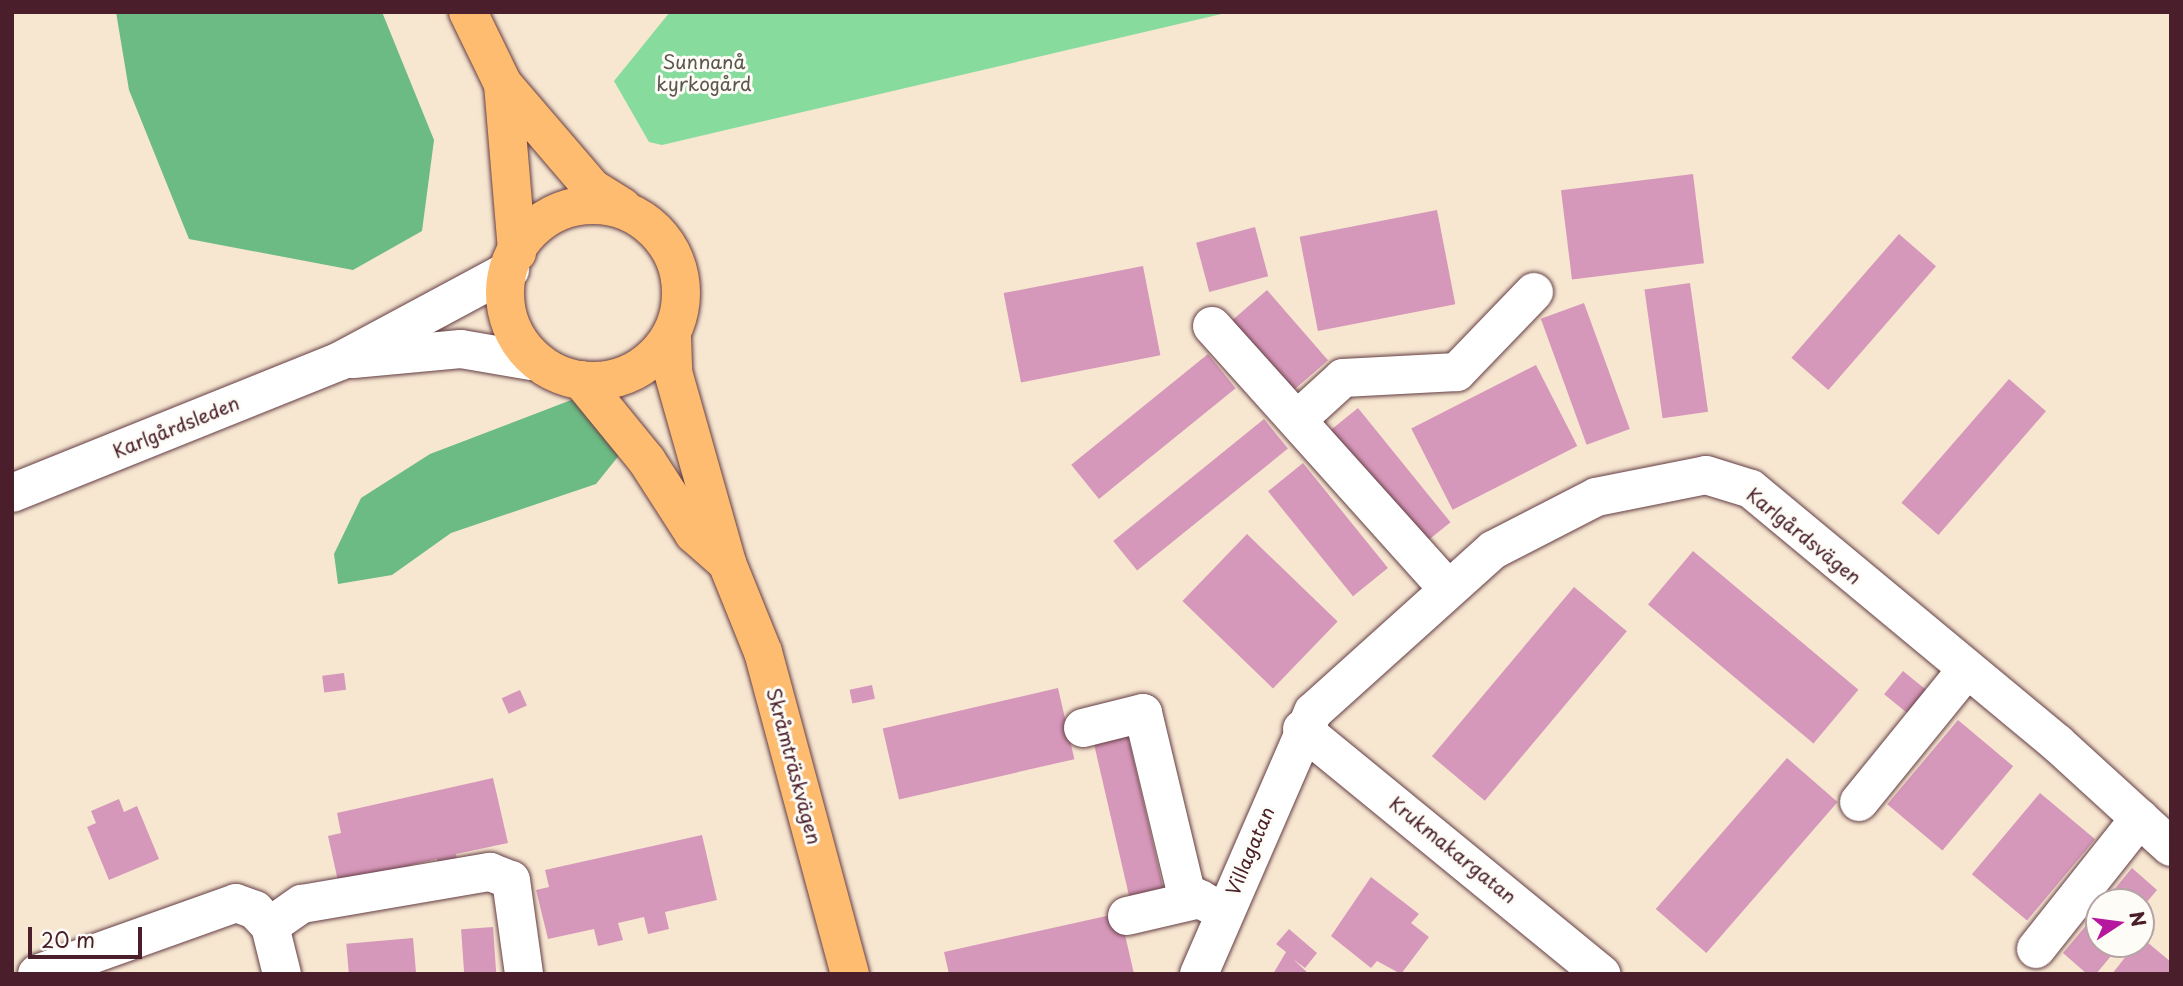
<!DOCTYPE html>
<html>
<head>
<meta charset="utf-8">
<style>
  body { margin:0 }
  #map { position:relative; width:2183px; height:986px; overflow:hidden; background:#f7e7d1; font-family:"Playpen Sans",sans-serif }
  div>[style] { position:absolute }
  .green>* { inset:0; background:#86db9d }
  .forest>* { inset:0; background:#6cbb84 }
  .building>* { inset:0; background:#d698ba; transform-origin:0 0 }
  .roads { filter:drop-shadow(0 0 2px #643d44) drop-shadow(0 0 2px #643d44) }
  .minor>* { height:38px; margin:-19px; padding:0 19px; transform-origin:19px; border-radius:19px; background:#fff }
  .major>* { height:38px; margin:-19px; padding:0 19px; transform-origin:19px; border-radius:19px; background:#febc70 }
  .major>.ring { margin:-19px; padding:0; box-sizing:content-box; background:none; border:38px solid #febc70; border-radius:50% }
  span { translate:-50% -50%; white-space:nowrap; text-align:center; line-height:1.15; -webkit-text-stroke:6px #fdfcf7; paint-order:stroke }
  .park-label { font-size:19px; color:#5c574d }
  .street-label { font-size:19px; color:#4a1f2b }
  .frame { position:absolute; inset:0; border:14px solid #4a1f2b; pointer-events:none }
  .north { position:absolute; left:2085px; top:888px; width:70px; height:70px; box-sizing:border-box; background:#fdfcf7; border:2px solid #b5a4a5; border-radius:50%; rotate:77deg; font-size:19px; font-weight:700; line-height:28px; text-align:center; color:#4a1f2b }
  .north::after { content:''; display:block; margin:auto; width:24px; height:32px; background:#b5179e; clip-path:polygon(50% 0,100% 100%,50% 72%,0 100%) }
  .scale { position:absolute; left:28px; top:927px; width:114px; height:32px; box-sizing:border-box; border:4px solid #4a1f2b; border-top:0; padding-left:9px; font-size:21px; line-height:24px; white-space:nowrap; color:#4a1f2b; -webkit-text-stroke:5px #fdfcf7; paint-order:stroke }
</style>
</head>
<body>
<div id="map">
  <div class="green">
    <i style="clip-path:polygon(670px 12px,1230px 12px,662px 145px,649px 142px,614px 81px)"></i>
  </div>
  <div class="forest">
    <i style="clip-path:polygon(116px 12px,382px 12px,434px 140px,422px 231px,353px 270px,189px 239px,129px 90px)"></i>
    <i style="clip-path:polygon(579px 397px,621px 453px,596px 484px,451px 533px,392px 575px,338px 584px,334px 554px,361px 498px,430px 454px)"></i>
  </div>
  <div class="building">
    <i style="left:1693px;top:174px;width:90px;height:133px;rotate:83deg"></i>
    <i style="left:1437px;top:210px;width:96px;height:140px;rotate:79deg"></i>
    <i style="left:1255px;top:227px;width:51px;height:61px;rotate:75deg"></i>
    <i style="left:1899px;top:234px;width:49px;height:164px;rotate:41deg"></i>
    <i style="left:1143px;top:266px;width:91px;height:142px;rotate:79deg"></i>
    <i style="left:1690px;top:283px;width:130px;height:46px;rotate:82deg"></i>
    <i style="left:1267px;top:290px;width:93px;height:48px;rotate:49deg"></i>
    <i style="left:1584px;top:303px;width:134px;height:46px;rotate:70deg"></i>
    <i style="left:1208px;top:354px;width:44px;height:176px;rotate:51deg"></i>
    <i style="left:1536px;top:365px;width:91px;height:140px;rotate:63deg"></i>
    <i style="left:2009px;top:379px;width:49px;height:164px;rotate:41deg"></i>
    <i style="left:1358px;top:408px;width:147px;height:41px;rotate:51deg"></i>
    <i style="left:1264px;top:419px;width:38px;height:194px;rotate:51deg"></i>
    <i style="left:1303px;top:463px;width:135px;height:45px;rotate:51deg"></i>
    <i style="left:1247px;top:534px;width:126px;height:93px;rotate:44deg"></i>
    <i style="left:1693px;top:551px;width:216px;height:70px;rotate:40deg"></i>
    <i style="left:1574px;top:587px;width:69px;height:221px;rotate:40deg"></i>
    <i style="left:1903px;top:671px;width:32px;height:30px;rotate:39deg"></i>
    <i style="left:344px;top:673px;width:17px;height:22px;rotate:83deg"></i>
    <i style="left:872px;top:685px;width:14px;height:23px;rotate:78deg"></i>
    <i style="left:1058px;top:688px;width:73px;height:180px;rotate:77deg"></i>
    <i style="left:520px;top:690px;width:17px;height:20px;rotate:66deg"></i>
    <i style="left:1958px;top:720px;width:72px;height:110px;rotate:40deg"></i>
    <i style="left:1126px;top:727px;width:172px;height:35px;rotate:77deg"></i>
    <i style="left:1787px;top:758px;width:67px;height:200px;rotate:41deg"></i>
    <i style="clip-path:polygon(493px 778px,508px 843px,456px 854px,460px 871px,441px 876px,437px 859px,411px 865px,415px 881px,391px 886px,387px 870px,338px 881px,328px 836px,341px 833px,337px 813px)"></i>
    <i style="left:2040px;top:793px;width:72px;height:106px;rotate:40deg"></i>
    <i style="clip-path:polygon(119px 799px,124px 812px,137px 806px,159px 859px,109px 880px,87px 827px,96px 823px,91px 811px)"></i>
    <i style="clip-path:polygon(702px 835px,717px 900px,665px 912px,669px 929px,648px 934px,644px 917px,618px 923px,623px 940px,598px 946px,594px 929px,548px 939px,536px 890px,549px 887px,545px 870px)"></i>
    <i style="clip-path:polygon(2132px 868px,2157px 890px,2141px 909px,2141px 902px,2123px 902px,2112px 892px)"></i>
    <i style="clip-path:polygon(1371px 877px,1419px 914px,1411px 923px,1429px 937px,1401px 974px,1377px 961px,1371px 968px,1331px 936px)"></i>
    <i style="clip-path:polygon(2099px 910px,2099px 944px,2121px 944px,2096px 974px,2087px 974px,2063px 953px)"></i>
    <i style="clip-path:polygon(1120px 913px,1134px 974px,949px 974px,944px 952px)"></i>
    <i style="left:493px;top:927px;width:47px;height:32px;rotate:86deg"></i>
    <i style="clip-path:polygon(1289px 929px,1317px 953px,1305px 968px,1293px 959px,1309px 974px,1273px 974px,1286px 952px,1276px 944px)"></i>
    <i style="clip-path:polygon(2141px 937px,2171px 962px,2171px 974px,2112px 974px)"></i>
    <i style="left:413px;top:938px;width:36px;height:67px;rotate:85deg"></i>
  </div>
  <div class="roads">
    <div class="minor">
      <i style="left:1212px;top:326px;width:352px;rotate:48.1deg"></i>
      <i style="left:353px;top:359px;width:108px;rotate:-5.3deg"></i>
      <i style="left:461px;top:349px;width:71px;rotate:9.7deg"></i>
      <i style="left:1297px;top:420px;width:62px;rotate:-42.4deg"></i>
      <i style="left:1343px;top:378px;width:114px;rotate:-3deg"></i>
      <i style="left:1457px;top:372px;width:111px;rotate:-46.1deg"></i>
      <i style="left:12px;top:493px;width:354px;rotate:-21.9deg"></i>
      <i style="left:340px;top:361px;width:193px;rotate:-28.2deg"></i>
      <i style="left:1083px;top:728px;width:62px;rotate:-14deg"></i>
      <i style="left:1143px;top:713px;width:184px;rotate:76.5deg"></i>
      <i style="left:1186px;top:892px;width:43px;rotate:27.8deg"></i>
      <i style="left:1302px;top:729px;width:387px;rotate:39.3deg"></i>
      <i style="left:1859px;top:802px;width:171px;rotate:-50.9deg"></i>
      <i style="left:1127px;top:916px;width:75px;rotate:-13.1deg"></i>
      <i style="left:270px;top:926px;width:39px;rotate:-35deg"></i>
      <i style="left:302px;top:904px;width:191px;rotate:-9.7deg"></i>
      <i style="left:490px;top:872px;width:22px;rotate:21deg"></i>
      <i style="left:511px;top:880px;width:95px;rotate:82.1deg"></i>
      <i style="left:2036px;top:949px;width:167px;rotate:-51.6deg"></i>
      <i style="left:37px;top:974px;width:211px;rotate:-19.6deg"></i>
      <i style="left:236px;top:903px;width:20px;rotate:20deg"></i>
      <i style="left:255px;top:910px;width:22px;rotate:47deg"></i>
      <i style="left:270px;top:926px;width:49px;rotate:76deg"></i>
      <i style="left:1199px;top:974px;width:286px;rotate:-66.5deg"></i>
      <i style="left:1313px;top:712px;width:242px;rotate:-42deg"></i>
      <i style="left:1493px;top:550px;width:116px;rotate:-27.2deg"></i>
      <i style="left:1596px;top:497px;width:112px;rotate:-11.3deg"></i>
      <i style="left:1706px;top:475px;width:47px;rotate:17.3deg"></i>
      <i style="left:1751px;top:489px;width:398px;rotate:39.7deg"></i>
      <i style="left:2057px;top:743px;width:154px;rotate:42.4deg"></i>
    </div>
    <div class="major">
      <i style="left:468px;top:12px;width:80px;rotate:64.1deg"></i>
      <i style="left:503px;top:84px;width:137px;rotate:49.4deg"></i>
      <i style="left:592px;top:188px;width:36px;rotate:32deg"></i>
      <i style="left:503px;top:84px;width:169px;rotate:85.2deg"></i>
      <i class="ring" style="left:505px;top:205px;width:138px;height:138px"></i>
      <i style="left:672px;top:337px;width:35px;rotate:88deg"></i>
      <i style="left:673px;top:372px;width:198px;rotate:74.2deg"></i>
      <i style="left:727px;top:563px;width:96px;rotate:68deg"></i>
      <i style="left:763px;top:652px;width:334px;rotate:74.9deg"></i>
      <i style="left:581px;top:380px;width:104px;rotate:50.8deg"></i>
      <i style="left:647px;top:461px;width:87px;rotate:57.2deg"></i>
      <i style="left:694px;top:534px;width:44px;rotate:41.3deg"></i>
    </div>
  </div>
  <div class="park-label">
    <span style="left:704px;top:73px">Sunnanå<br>kyrkogård</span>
  </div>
  <div class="street-label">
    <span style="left:176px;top:427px;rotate:-22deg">Karlgårdsleden</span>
    <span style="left:1804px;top:536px;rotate:39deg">Karlgårdsvägen</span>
    <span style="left:794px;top:766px;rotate:75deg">Skråmträskvägen</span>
    <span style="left:1453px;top:850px;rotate:39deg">Krukmakargatan</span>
    <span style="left:1250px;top:851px;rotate:-67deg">Villagatan</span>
  </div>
  <div class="frame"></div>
  <div class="north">N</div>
  <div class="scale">20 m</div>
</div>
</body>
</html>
